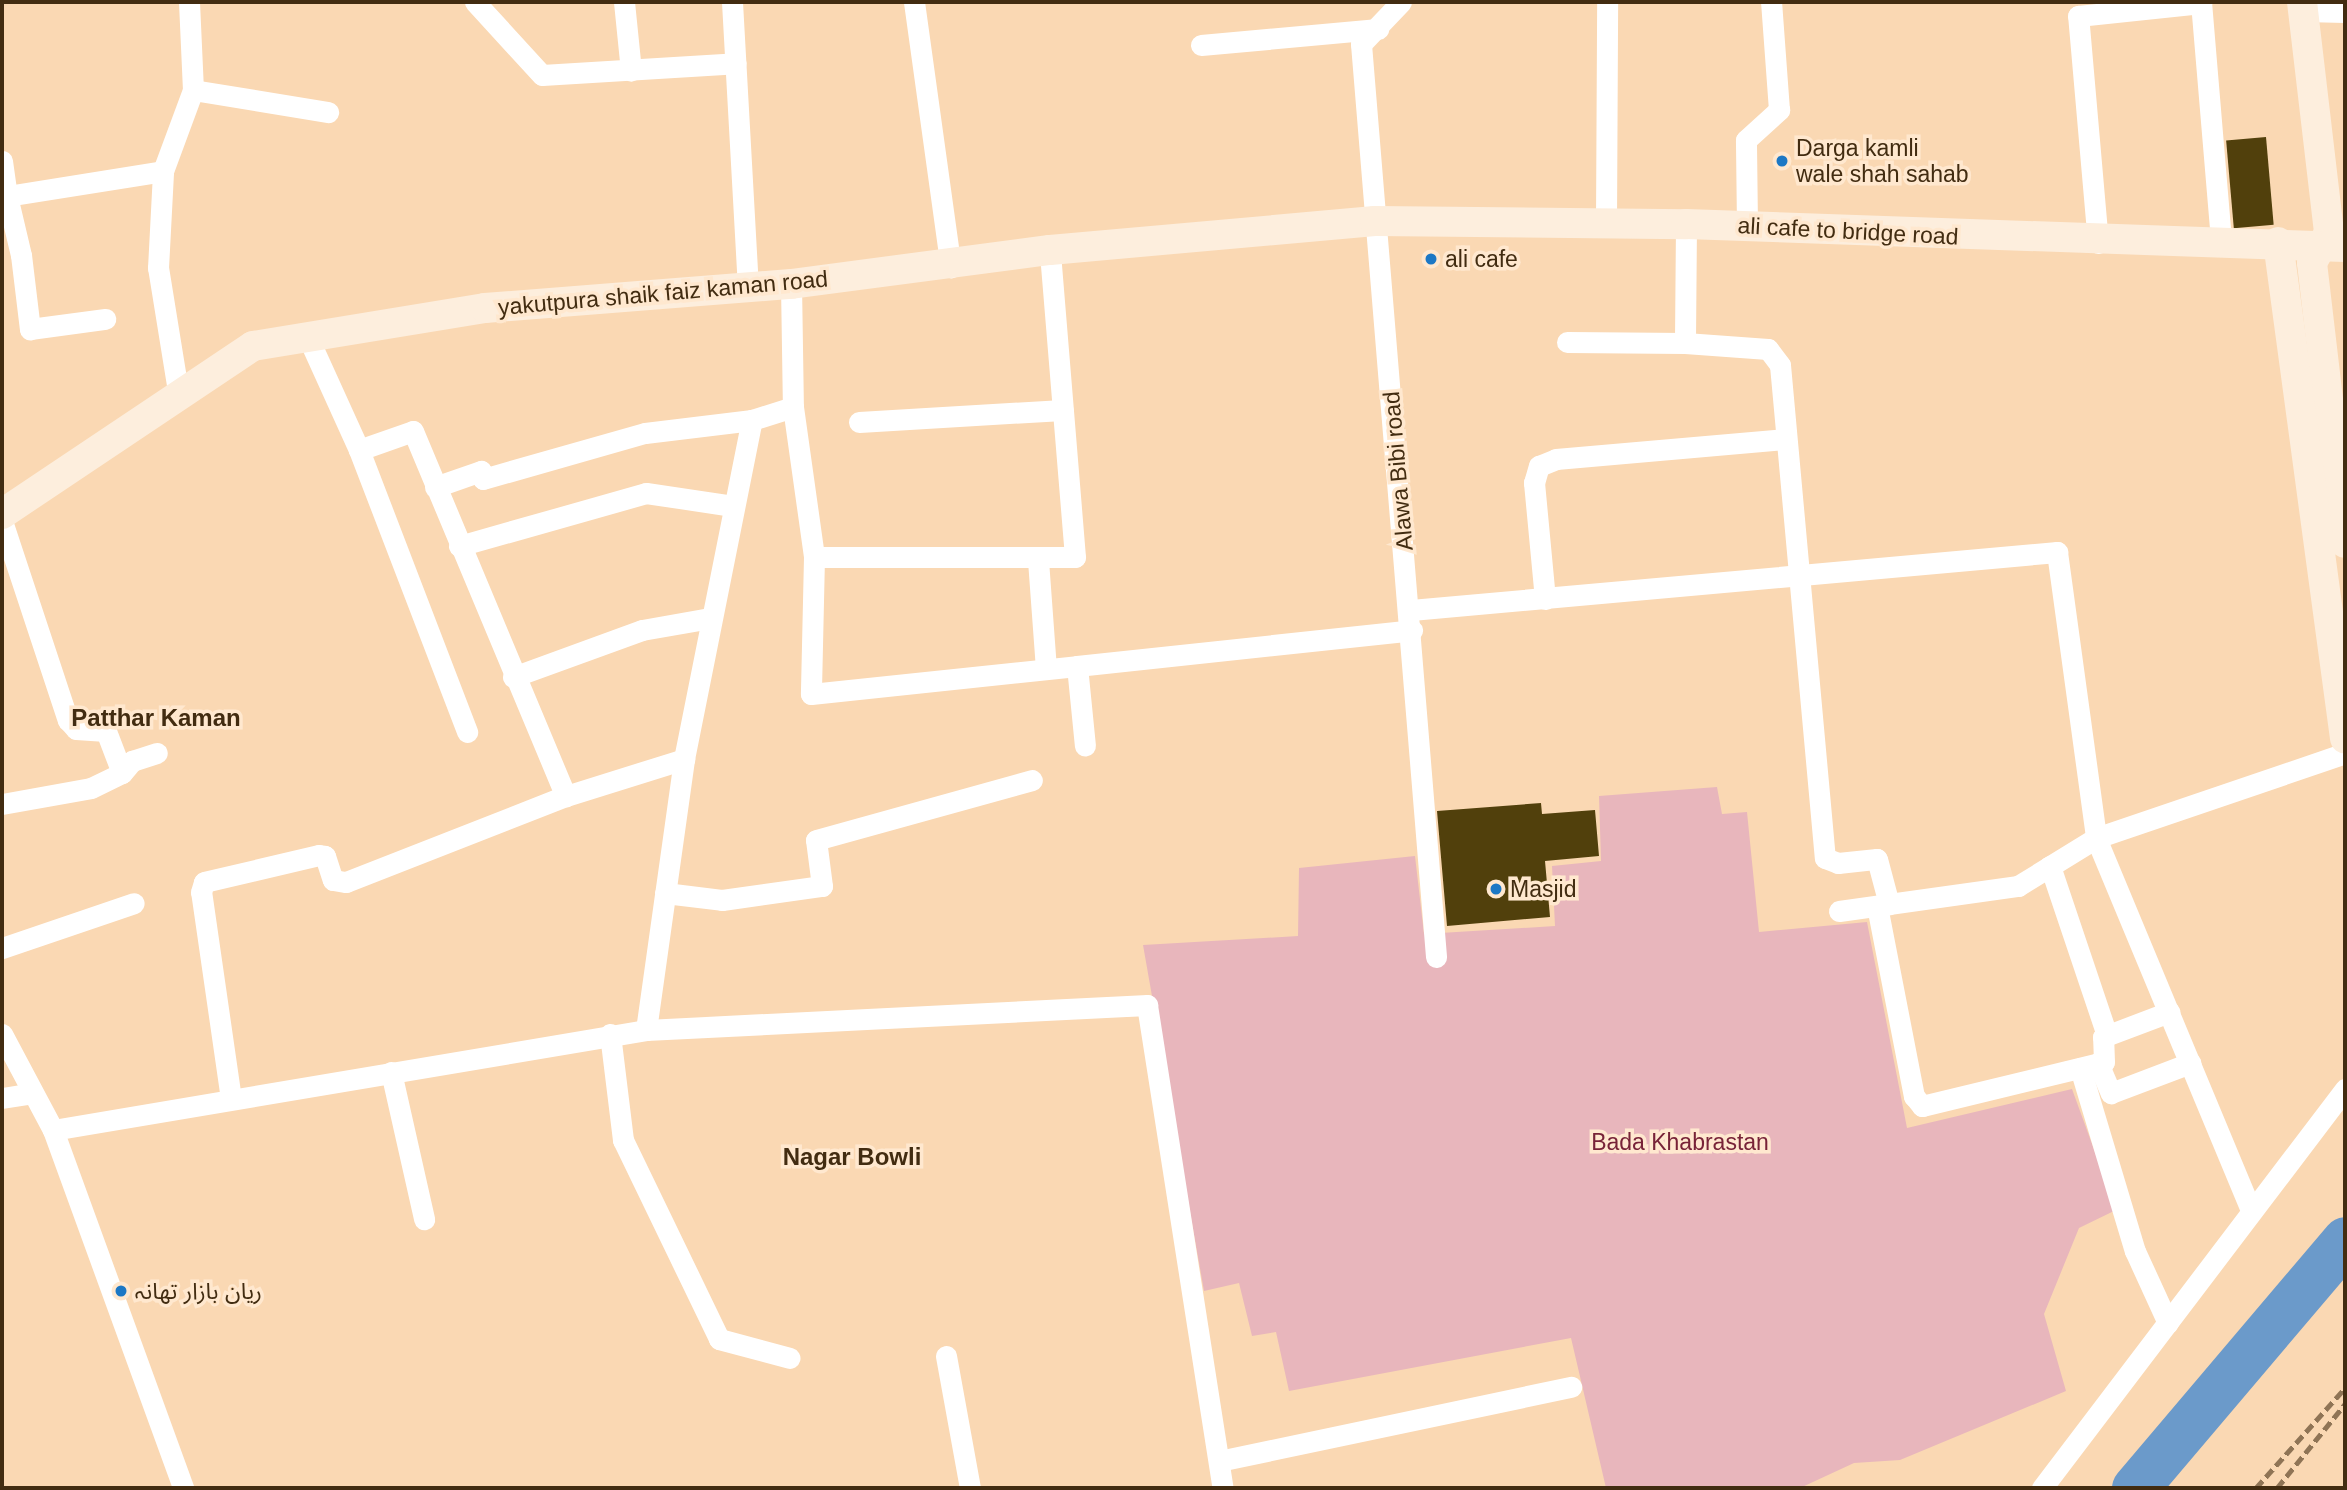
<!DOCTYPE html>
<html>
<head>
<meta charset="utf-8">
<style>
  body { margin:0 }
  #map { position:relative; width:2347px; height:1490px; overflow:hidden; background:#fad8b3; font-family:Arial,"Noto Sans Arabic",sans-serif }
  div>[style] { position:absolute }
  .green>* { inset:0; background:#e8b6bc }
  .river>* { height:47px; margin:-23.5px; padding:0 23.5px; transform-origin:23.5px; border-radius:23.5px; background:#6b9aca }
  .building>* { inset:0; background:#51400c; transform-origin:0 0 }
  .street>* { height:21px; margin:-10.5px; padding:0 10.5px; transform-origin:10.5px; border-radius:10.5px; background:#fff }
  .secondary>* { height:30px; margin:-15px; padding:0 15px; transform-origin:15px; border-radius:15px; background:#fdeedd }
  .rail>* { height:5px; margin-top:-2.5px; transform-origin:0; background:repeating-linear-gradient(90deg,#8f7455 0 10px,transparent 0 15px) }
  .dots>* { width:19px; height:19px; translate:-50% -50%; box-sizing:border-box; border:4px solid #ffe8cf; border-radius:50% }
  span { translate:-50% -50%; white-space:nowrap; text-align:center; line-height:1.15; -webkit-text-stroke:7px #ffe8cf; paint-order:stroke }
  .poi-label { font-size:23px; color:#422c11 }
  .left { translate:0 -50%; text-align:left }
  .street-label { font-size:23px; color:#422c11 }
  .park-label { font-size:23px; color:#782338 }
  .neighbourhood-label { font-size:24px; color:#422c11; font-weight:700 }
  .frame { position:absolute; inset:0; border:4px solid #422c11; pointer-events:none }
</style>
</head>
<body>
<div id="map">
  <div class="green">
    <i style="clip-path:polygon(1717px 787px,1722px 814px,1747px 812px,1759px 932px,1867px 922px,1907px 1128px,2072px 1089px,2116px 1210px,2079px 1228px,2044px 1314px,2066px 1391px,1900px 1460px,1854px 1463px,1800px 1488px,1606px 1488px,1571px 1338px,1289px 1391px,1276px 1332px,1252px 1336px,1239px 1283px,1204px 1291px,1143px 945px,1298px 936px,1299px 868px,1415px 856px,1424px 934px,1555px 926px,1552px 866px,1601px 861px,1599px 796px)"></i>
  </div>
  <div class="river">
    <i style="left:2135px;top:1488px;width:325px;rotate:-49.7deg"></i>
  </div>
  <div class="building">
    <i style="left:2266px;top:137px;width:88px;height:40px;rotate:85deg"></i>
    <i style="clip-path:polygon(1541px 803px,1542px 814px,1595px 810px,1599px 856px,1545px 861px,1550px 917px,1447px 926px,1437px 811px)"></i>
  </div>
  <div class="street">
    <i style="left:189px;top:2px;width:88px;rotate:87.4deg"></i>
    <i style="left:475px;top:2px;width:99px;rotate:47.5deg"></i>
    <i style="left:542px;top:75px;width:194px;rotate:-3.5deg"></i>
    <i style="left:624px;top:2px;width:69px;rotate:84.2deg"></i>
    <i style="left:732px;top:2px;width:282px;rotate:86.8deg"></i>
    <i style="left:914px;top:2px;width:268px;rotate:82.1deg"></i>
    <i style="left:1401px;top:2px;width:58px;rotate:133.6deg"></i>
    <i style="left:1361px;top:44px;width:916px;rotate:85.3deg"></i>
    <i style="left:2201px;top:2px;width:241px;rotate:85.2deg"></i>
    <i style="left:2304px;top:11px;width:41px;rotate:1.4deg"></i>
    <i style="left:1201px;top:45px;width:178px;rotate:-5.2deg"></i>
    <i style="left:2px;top:161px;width:35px;rotate:82deg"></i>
    <i style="left:7px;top:196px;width:158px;rotate:-9.1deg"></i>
    <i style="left:7px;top:196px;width:61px;rotate:76.7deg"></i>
    <i style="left:21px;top:255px;width:75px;rotate:83.1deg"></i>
    <i style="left:30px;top:329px;width:76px;rotate:-7.6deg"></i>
    <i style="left:1606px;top:222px;width:220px;rotate:-89.7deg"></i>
    <i style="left:1686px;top:224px;width:119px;rotate:90.5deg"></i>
    <i style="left:1685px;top:343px;width:83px;rotate:4.1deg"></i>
    <i style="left:1768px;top:349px;width:20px;rotate:53deg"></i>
    <i style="left:1780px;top:365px;width:495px;rotate:84.8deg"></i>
    <i style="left:1825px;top:858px;width:14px;rotate:21deg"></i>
    <i style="left:1838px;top:863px;width:39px;rotate:-6deg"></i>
    <i style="left:1877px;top:859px;width:47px;rotate:75.1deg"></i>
    <i style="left:1747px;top:226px;width:86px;rotate:-90.7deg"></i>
    <i style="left:1746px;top:140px;width:45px;rotate:-42.3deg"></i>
    <i style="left:1779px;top:110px;width:108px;rotate:-94.2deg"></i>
    <i style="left:2098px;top:243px;width:228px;rotate:-95deg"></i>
    <i style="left:2078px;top:16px;width:124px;rotate:-6deg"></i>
    <i style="left:791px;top:284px;width:123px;rotate:89.1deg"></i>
    <i style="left:793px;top:407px;width:151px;rotate:82deg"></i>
    <i style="left:814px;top:557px;width:137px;rotate:91.3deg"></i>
    <i style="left:811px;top:694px;width:267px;rotate:-6deg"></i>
    <i style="left:1077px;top:666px;width:80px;rotate:84.3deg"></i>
    <i style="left:306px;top:333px;width:128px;rotate:65.6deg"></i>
    <i style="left:359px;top:450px;width:57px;rotate:-19.4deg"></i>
    <i style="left:413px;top:431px;width:396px;rotate:67.3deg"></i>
    <i style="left:566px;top:796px;width:124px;rotate:-17.4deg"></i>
    <i style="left:1567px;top:342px;width:118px;rotate:0.5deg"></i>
    <i style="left:179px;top:397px;width:131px;rotate:-99.2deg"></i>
    <i style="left:158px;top:268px;width:97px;rotate:-87deg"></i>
    <i style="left:163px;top:171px;width:86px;rotate:-69.7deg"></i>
    <i style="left:193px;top:90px;width:137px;rotate:9.3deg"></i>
    <i style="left:859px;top:422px;width:204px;rotate:-3.4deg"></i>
    <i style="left:359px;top:450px;width:302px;rotate:69deg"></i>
    <i style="left:435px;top:487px;width:49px;rotate:-19.2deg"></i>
    <i style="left:481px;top:471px;width:8px;rotate:76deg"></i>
    <i style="left:483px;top:479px;width:168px;rotate:-15.9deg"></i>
    <i style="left:645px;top:433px;width:108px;rotate:-6.9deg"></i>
    <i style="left:2px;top:521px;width:210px;rotate:71.7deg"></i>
    <i style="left:68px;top:720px;width:12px;rotate:48deg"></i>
    <i style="left:76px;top:729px;width:30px;rotate:4deg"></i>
    <i style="left:106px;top:731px;width:45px;rotate:69.1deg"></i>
    <i style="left:459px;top:546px;width:194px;rotate:-15.8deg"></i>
    <i style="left:646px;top:493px;width:88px;rotate:8.5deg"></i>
    <i style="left:814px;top:557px;width:261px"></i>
    <i style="left:1075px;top:557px;width:308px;rotate:-94.7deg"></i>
    <i style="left:1038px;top:560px;width:108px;rotate:85.8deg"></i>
    <i style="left:1545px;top:599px;width:117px;rotate:-95.4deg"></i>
    <i style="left:1534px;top:483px;width:18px;rotate:-74deg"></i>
    <i style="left:1539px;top:466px;width:18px;rotate:-22deg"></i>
    <i style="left:1556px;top:459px;width:228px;rotate:-5deg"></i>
    <i style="left:1411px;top:610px;width:649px;rotate:-5.13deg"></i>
    <i style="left:2057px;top:552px;width:289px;rotate:82.2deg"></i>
    <i style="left:2096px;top:838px;width:403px;rotate:67.4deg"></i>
    <i style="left:1077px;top:666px;width:337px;rotate:-6.1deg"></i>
    <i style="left:513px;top:677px;width:137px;rotate:-20deg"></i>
    <i style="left:642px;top:630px;width:70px;rotate:-9.9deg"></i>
    <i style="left:2px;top:804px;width:90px;rotate:-10.2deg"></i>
    <i style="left:91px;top:788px;width:34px;rotate:-26deg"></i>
    <i style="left:122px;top:773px;width:16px;rotate:-50deg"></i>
    <i style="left:132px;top:761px;width:26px;rotate:-18deg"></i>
    <i style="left:2050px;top:866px;width:178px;rotate:71.4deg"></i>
    <i style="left:665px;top:893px;width:57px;rotate:7deg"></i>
    <i style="left:722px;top:900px;width:101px;rotate:-8deg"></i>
    <i style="left:822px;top:886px;width:46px;rotate:-97.4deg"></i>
    <i style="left:816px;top:840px;width:224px;rotate:-15.5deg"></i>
    <i style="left:1877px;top:906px;width:194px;rotate:79deg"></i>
    <i style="left:1914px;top:1096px;width:13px;rotate:51deg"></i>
    <i style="left:1922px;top:1106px;width:187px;rotate:-13.6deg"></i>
    <i style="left:2104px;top:1062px;width:25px;rotate:-92deg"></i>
    <i style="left:2103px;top:1037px;width:71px;rotate:-20.7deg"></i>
    <i style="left:1839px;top:911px;width:181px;rotate:-8deg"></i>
    <i style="left:2018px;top:886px;width:92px;rotate:-31.6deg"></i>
    <i style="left:2096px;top:838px;width:263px;rotate:-18.8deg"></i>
    <i style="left:2px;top:948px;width:139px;rotate:-18.8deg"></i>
    <i style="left:646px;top:1030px;width:274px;rotate:-82deg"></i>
    <i style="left:684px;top:759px;width:346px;rotate:-78.7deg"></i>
    <i style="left:752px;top:420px;width:43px;rotate:-17.6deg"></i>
    <i style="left:2px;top:1034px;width:109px;rotate:62deg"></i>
    <i style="left:53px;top:1130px;width:381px;rotate:70deg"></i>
    <i style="left:610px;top:1034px;width:107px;rotate:83deg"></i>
    <i style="left:623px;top:1140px;width:221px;rotate:64.2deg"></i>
    <i style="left:719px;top:1339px;width:73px;rotate:15deg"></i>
    <i style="left:2098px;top:1063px;width:33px;rotate:67deg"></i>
    <i style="left:2111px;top:1093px;width:85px;rotate:-20.8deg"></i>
    <i style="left:2080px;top:1068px;width:191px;rotate:73.3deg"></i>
    <i style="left:2135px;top:1251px;width:79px;rotate:65.4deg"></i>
    <i style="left:391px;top:1072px;width:151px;rotate:77.3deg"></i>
    <i style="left:2px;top:1098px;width:31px;rotate:-9deg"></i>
    <i style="left:231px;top:1099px;width:209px;rotate:-98.2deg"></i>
    <i style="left:201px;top:892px;width:10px;rotate:-73deg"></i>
    <i style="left:204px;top:882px;width:118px;rotate:-13.2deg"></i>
    <i style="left:319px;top:855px;width:6px;rotate:9deg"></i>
    <i style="left:325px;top:856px;width:25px;rotate:72deg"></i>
    <i style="left:333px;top:880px;width:13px;rotate:9deg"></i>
    <i style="left:346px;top:882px;width:236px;rotate:-21.4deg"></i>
    <i style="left:53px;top:1130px;width:601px;rotate:-9.57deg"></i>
    <i style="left:646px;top:1030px;width:502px;rotate:-2.86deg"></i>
    <i style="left:1147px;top:1005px;width:489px;rotate:81.1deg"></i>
    <i style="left:946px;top:1356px;width:134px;rotate:79.7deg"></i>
    <i style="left:1219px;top:1461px;width:360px;rotate:-11.9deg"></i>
    <i style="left:2042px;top:1488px;width:501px;rotate:-52.79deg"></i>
  </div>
  <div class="secondary">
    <i style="left:2302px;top:2px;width:233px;rotate:83.3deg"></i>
    <i style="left:2329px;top:233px;width:34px;rotate:120deg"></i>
    <i style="left:2312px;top:263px;width:282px;rotate:83.3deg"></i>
    <i style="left:2278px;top:242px;width:501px;rotate:82.31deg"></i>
    <i style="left:2px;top:514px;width:302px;rotate:-33.8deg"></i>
    <i style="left:253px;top:346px;width:235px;rotate:-9.3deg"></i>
    <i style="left:485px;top:308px;width:307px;rotate:-4.5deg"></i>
    <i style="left:791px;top:284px;width:261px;rotate:-7.5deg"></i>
    <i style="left:1050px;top:250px;width:326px;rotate:-5.1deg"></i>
    <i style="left:1375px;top:221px;width:311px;rotate:0.6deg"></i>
    <i style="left:1686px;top:224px;width:659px;rotate:2deg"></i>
  </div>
  <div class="rail">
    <i style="left:2256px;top:1488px;width:134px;rotate:-48.3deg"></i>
    <i style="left:2277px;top:1488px;width:108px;rotate:-51deg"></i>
  </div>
  <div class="dots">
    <i style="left:1782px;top:161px;background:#1c78c5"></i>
    <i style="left:1431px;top:259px;background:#1c78c5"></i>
    <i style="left:1496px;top:889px;background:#1c78c5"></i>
    <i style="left:121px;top:1291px;background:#1c78c5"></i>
  </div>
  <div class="poi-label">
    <span class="left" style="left:1796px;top:161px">Darga kamli<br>wale shah sahab</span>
    <span class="left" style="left:1445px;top:259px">ali cafe</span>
    <span class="left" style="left:1510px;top:889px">Masjid</span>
    <span class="left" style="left:135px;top:1291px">ریان بازار تھانہ</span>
  </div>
  <div class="street-label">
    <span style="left:1848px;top:231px;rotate:3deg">ali cafe to bridge road</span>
    <span style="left:663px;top:293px;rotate:-5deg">yakutpura shaik faiz kaman road</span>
    <span style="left:1398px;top:471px;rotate:-95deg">Alawa Bibi road</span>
  </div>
  <div class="park-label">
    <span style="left:1680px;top:1142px">Bada Khabrastan</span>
  </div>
  <div class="neighbourhood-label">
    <span style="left:156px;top:718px">Patthar Kaman</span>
    <span style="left:852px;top:1157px">Nagar Bowli</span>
  </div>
  <div class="frame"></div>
</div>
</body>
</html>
